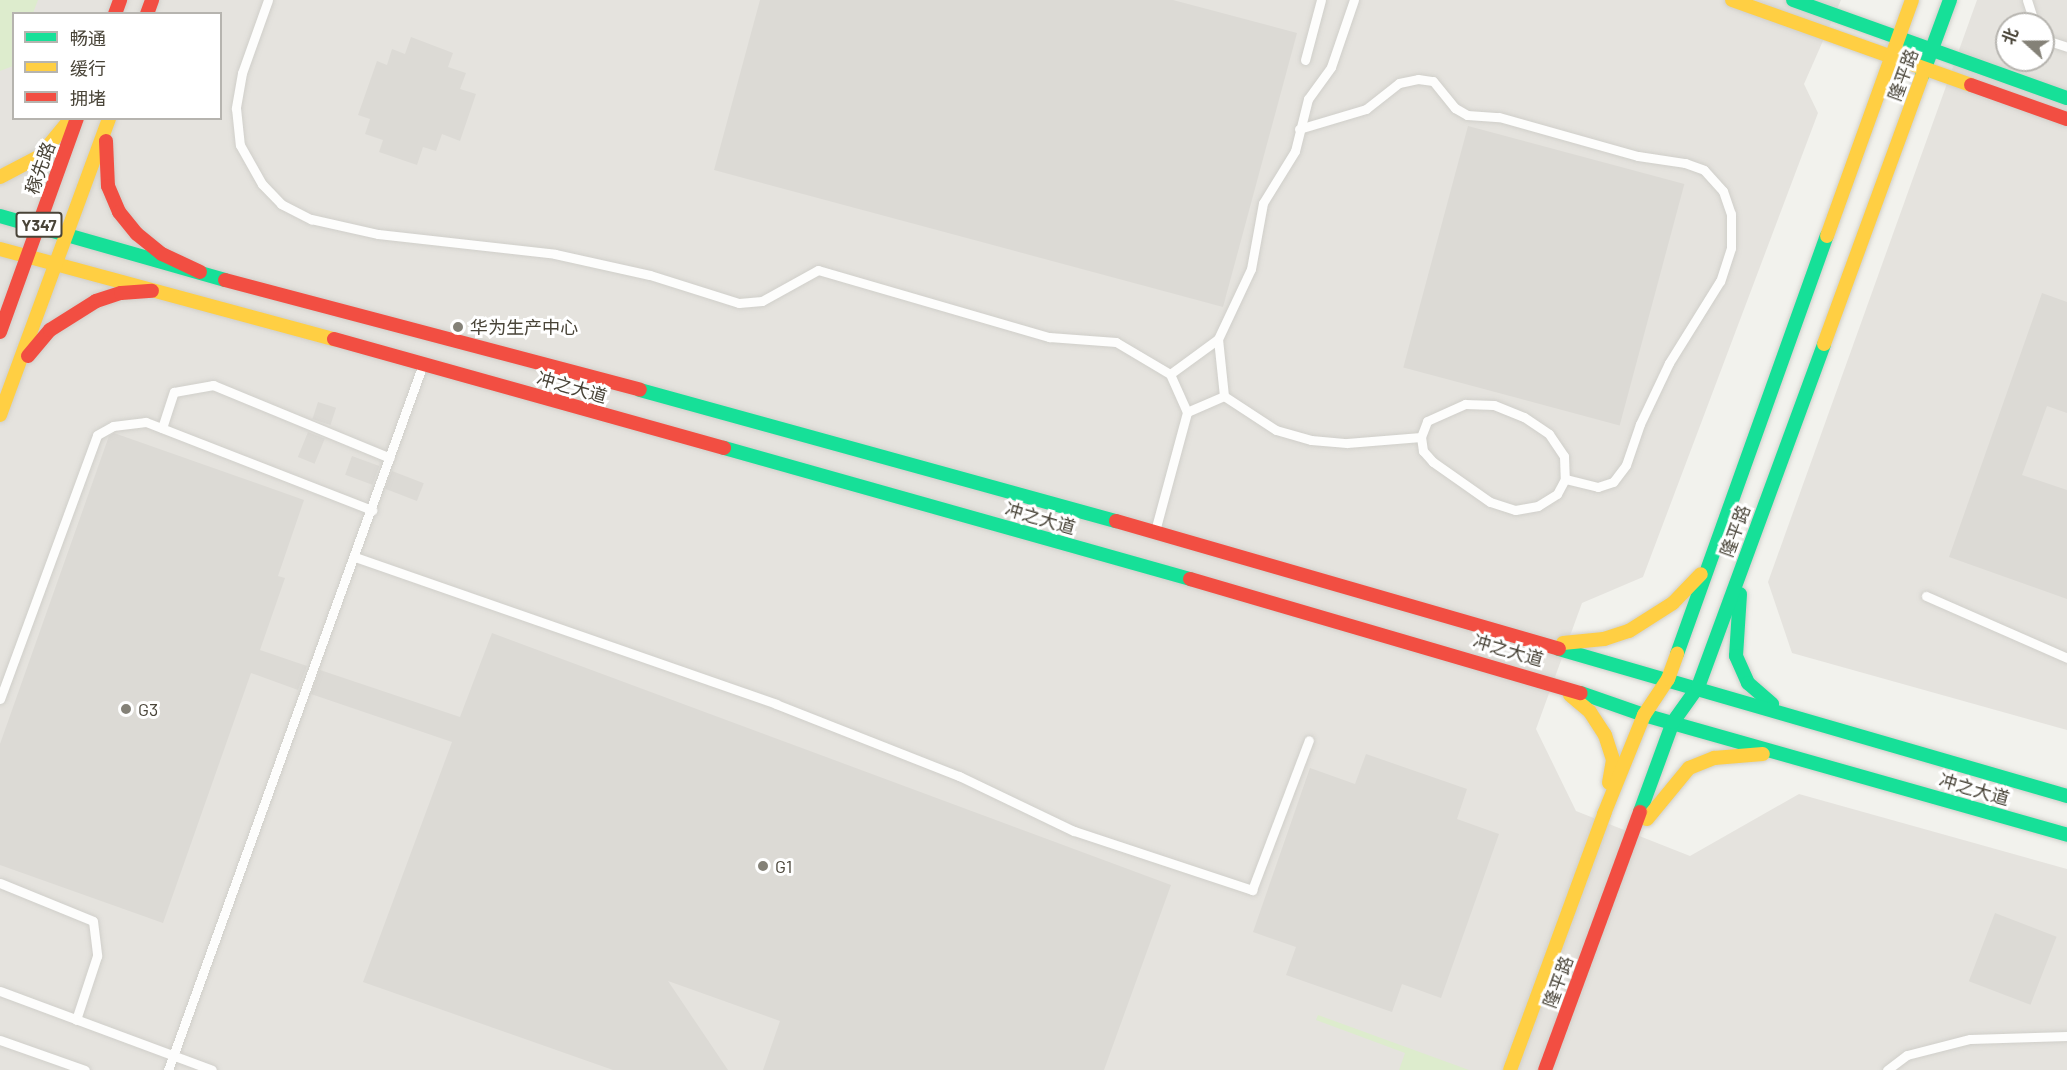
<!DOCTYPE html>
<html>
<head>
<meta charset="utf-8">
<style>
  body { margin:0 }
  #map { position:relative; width:2067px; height:1070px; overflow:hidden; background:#f2f2ed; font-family:Barlow,"Noto Sans SC",sans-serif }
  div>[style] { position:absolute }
  .industrial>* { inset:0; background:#e5e3de }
  .green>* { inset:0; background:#ddeccd }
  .building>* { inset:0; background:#dcdad5; transform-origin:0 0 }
  .roads { filter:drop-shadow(0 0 2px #d0cfca) drop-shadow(0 0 2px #d0cfca) }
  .lane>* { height:9px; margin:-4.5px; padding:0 4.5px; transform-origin:4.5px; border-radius:4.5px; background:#fdfdfc }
  .fast>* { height:14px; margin:-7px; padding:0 7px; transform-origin:7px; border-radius:7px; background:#16e098 }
  .slow>* { height:14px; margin:-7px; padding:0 7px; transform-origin:7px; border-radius:7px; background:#ffcf43 }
  .jam>* { height:14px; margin:-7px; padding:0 7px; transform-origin:7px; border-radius:7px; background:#f24e42 }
  .dots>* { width:16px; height:16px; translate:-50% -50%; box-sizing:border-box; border:3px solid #fff; border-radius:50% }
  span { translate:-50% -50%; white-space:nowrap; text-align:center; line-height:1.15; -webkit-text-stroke:6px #fff; paint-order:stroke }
  .shield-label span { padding:2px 4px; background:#fff; border:2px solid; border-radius:4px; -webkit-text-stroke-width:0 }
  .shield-label { font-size:16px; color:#494438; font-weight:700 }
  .street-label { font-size:18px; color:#494438 }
  .poi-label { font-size:18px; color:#494438 }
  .left { translate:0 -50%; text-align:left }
  .legend { position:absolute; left:12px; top:12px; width:210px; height:108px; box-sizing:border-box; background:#fff; border:2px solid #b6b4af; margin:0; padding:8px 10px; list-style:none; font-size:18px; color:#494438 }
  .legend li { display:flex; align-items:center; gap:12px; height:30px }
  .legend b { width:30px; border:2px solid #b6b4af }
  .north { position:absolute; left:1995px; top:12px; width:60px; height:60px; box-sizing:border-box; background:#fff; border:2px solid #b6b4af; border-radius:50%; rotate:291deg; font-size:16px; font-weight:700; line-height:24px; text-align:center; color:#494438 }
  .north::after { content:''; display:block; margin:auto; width:21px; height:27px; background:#848177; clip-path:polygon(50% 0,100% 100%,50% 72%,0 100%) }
</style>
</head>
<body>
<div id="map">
  <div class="industrial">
    <i style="clip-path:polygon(evenodd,0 0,1841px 0,1804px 84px,1818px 113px,1643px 577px,1582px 603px,1536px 729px,1576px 811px,1690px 856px,1799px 794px,2067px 869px,2067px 1070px,0 1070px,0 0,14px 14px,220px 14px,220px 118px,14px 118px,14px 14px)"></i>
    <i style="clip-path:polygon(evenodd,1977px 0,2067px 0,2067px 730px,1792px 653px,1768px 582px,1977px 0,2007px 24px,2043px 24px,2043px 60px,2007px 60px,2007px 24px)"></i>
  </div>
  <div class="green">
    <i style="clip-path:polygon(0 0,38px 0,33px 13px,14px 14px,13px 66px,0 71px)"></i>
    <i style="clip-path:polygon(1318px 1015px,1469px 1070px,1399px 1070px,1405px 1053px,1316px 1020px)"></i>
  </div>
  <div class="building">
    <i style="clip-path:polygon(760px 0,1173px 0,1297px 33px,1223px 307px,714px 170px)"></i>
    <i style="clip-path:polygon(411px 37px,453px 53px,448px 67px,466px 73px,460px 89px,476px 94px,460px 141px,442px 134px,436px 151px,423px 147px,417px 165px,379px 152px,383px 140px,365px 134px,370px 119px,358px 115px,377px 61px,387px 65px,392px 49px,405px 54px)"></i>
    <i style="left:1468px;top:126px;width:224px;height:250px;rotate:15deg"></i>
    <i style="clip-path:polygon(2042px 293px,2067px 302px,2067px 413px,2047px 406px,2022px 475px,2067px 490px,2067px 599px,1949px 557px)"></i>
    <i style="left:318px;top:402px;width:19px;height:18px;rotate:18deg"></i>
    <i style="left:308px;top:432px;width:18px;height:27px;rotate:22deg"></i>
    <i style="clip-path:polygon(114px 433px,304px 500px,278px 576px,285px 578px,260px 650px,307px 666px,298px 690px,251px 673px,163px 923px,0 865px,0 744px,109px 436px)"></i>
    <i style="left:352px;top:456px;width:29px;height:20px;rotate:20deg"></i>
    <i style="left:392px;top:471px;width:34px;height:19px;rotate:21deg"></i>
    <i style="clip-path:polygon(492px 633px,1171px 885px,1104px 1070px,763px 1070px,780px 1021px,668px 981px,728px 1070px,613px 1070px,363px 982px,452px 742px,311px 694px,320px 670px,460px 717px)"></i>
    <i style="clip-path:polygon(1366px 754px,1467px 789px,1457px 819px,1499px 834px,1441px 998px,1402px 984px,1392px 1012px,1286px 975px,1296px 947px,1253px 932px,1310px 768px,1355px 784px)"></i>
    <i style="left:1995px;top:913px;width:66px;height:73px;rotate:21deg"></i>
  </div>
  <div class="roads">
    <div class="lane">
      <i style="left:268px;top:0;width:77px;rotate:109.6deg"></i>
      <i style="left:242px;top:73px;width:36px;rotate:100deg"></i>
      <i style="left:236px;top:108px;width:37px;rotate:84deg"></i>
      <i style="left:240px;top:145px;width:45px;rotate:60.6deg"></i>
      <i style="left:262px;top:184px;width:28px;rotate:46deg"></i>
      <i style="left:281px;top:204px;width:34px;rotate:27deg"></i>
      <i style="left:311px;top:219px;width:69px;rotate:12.6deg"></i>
      <i style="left:378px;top:234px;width:178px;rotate:6.4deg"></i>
      <i style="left:555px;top:254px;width:97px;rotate:12.5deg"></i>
      <i style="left:650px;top:275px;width:93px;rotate:17.5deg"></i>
      <i style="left:739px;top:303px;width:23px;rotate:-5deg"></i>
      <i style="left:762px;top:301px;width:64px;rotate:-29deg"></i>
      <i style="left:818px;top:270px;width:241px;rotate:16.2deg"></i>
      <i style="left:1049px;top:337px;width:67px;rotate:4.3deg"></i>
      <i style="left:1116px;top:342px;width:63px;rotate:30.7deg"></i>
      <i style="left:1170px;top:374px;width:42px;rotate:65.9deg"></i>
      <i style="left:1187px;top:412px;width:40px;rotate:-23.4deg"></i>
      <i style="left:1224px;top:396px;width:57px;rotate:-96deg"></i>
      <i style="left:1218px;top:339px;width:59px;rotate:143.9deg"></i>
      <i style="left:2027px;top:0;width:25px;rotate:72deg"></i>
      <i style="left:2043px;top:39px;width:25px;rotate:18deg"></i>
      <i style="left:1305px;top:60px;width:62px;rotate:-75.1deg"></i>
      <i style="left:1299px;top:129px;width:70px;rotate:-16.6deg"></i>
      <i style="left:1366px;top:109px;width:42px;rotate:-38.2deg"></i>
      <i style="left:1399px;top:83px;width:19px;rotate:-12deg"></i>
      <i style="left:1418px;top:79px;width:15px;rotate:8deg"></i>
      <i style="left:1433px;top:81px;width:35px;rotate:51deg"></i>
      <i style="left:1455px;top:108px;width:14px;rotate:30deg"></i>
      <i style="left:1467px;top:115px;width:32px;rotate:4deg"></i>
      <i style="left:1499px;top:117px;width:144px;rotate:15.7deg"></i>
      <i style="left:1638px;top:156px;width:48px;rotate:8.5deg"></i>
      <i style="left:1685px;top:163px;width:20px;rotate:20deg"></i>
      <i style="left:1704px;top:170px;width:28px;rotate:48deg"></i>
      <i style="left:1723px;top:191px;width:24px;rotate:71deg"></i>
      <i style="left:1731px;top:214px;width:34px;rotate:90deg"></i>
      <i style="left:1731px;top:248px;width:35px;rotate:108deg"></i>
      <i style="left:1720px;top:281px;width:97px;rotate:121.9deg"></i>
      <i style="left:1669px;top:363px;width:68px;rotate:115.4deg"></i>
      <i style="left:1640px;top:424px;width:43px;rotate:108.9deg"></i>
      <i style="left:1626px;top:465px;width:21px;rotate:127deg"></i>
      <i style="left:1613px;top:482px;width:16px;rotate:162deg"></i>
      <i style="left:1598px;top:487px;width:34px;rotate:-166deg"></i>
      <i style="left:1218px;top:339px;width:77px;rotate:-64.8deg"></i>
      <i style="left:1251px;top:269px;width:67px;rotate:-79.7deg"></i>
      <i style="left:1263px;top:203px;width:61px;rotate:-58.4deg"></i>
      <i style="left:1295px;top:151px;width:54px;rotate:-76deg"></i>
      <i style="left:1308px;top:99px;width:39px;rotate:-54deg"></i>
      <i style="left:1331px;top:67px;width:71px;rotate:-71.1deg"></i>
      <i style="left:1224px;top:396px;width:62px;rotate:33.2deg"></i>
      <i style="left:1276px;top:430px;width:36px;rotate:16deg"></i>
      <i style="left:1311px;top:440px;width:36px;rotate:5deg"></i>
      <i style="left:1347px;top:443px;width:74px;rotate:-4.6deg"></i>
      <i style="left:1465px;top:404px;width:29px;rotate:2deg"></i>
      <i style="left:1494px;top:405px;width:32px;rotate:22deg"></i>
      <i style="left:1524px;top:417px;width:30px;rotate:34deg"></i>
      <i style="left:1549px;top:434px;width:27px;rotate:56deg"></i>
      <i style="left:1564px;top:456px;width:23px;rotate:88deg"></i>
      <i style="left:1565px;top:479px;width:17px;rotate:118deg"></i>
      <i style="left:1557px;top:494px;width:22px;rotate:148deg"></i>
      <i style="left:1538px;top:506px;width:23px;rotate:170deg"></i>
      <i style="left:1515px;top:510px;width:26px;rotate:-162deg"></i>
      <i style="left:1490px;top:502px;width:70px;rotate:-144.9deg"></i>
      <i style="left:1433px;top:462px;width:15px;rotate:-132deg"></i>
      <i style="left:1423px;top:451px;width:14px;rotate:-98deg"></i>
      <i style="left:1421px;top:437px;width:17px;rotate:-69deg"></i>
      <i style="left:1427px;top:421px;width:42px;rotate:-24.1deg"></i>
      <i style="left:162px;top:428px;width:38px;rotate:-72deg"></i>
      <i style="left:174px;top:392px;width:40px;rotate:-10deg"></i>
      <i style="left:213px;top:385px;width:191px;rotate:22.4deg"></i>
      <i style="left:1155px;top:531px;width:123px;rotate:-74.9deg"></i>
      <i style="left:355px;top:557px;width:446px;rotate:19.2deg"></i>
      <i style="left:776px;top:704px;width:197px;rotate:21.5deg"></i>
      <i style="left:959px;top:776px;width:127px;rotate:25.6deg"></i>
      <i style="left:1074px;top:831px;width:188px;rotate:18.3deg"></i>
      <i style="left:1252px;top:890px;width:160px;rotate:-69.2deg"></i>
      <i style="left:1926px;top:596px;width:154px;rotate:23.7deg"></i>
      <i style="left:0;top:699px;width:281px;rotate:-69.8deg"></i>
      <i style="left:97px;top:435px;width:18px;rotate:-29deg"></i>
      <i style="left:113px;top:426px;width:33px;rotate:-7deg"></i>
      <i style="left:146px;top:422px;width:243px;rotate:21.3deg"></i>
      <i style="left:0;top:883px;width:100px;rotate:22.2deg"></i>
      <i style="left:93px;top:921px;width:35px;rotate:83deg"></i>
      <i style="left:97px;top:956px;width:67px;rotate:108.2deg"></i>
      <i style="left:0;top:991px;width:226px;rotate:20.4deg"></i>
      <i style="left:0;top:1040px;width:90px;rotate:19.4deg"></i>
      <i style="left:168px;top:1070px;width:751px;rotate:-70.14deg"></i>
      <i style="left:1887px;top:1070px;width:25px;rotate:-37deg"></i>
      <i style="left:1907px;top:1055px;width:65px;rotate:-14.3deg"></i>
      <i style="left:1970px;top:1039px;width:97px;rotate:-1.8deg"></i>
    </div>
    <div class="fast">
      <i style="left:1793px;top:0;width:291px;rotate:19.7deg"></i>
      <i style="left:1922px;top:76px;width:81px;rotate:-69.8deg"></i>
      <i style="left:0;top:216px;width:234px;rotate:15.9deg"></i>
      <i style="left:640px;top:390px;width:494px;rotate:15.4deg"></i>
      <i style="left:724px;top:448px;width:484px;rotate:15.7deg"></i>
      <i style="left:1740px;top:594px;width:62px;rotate:93.7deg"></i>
      <i style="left:1736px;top:656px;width:30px;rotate:66deg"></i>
      <i style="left:1748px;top:683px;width:32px;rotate:41deg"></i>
      <i style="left:1559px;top:649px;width:529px;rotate:16.14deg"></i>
      <i style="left:1677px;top:654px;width:444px;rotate:-70.3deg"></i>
      <i style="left:1581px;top:693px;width:67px;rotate:19.2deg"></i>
      <i style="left:1644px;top:715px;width:440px;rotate:15.8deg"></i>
      <i style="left:1640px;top:812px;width:96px;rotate:-69.9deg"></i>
      <i style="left:1673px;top:722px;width:43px;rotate:-54.5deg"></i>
      <i style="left:1698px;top:687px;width:365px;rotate:-69.8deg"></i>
    </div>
    <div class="slow">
      <i style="left:1732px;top:0;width:254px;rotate:19.6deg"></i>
      <i style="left:0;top:177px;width:45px;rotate:-27.7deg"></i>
      <i style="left:40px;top:156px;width:44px;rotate:-50.5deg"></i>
      <i style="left:1827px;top:236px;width:251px;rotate:-70.2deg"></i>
      <i style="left:0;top:249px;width:346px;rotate:15.1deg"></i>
      <i style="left:1824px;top:344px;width:285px;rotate:-69.9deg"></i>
      <i style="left:0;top:415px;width:316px;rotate:-69.8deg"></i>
      <i style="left:1563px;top:643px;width:41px;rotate:-5.6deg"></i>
      <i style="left:1604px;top:639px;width:26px;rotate:-18deg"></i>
      <i style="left:1629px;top:631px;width:52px;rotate:-32.5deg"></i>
      <i style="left:1673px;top:603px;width:40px;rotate:-46deg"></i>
      <i style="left:1570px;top:695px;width:26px;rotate:40deg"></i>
      <i style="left:1590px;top:712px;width:27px;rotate:57deg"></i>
      <i style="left:1605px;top:735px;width:26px;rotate:72deg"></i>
      <i style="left:1613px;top:760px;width:23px;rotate:100deg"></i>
      <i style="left:1647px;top:819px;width:66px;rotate:-50.5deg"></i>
      <i style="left:1689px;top:768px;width:27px;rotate:-22deg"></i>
      <i style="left:1714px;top:758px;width:49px;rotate:-4.7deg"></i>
      <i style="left:1510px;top:1070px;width:273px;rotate:-69.8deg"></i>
      <i style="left:1604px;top:814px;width:107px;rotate:-68deg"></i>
      <i style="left:1644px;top:715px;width:43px;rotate:-56.3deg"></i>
      <i style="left:1668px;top:679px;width:27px;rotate:-70deg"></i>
    </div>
    <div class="jam">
      <i style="left:115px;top:14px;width:15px;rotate:-70deg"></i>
      <i style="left:147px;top:14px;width:15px;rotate:-70deg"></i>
      <i style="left:1971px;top:85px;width:102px;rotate:19.5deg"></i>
      <i style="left:106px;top:141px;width:45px;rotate:87.5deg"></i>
      <i style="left:108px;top:186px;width:28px;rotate:67deg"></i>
      <i style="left:119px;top:212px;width:28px;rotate:51deg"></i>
      <i style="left:137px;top:234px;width:32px;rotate:39deg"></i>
      <i style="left:162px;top:254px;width:42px;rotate:25.3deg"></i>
      <i style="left:225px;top:280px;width:429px;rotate:14.8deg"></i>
      <i style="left:0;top:332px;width:227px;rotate:-70.2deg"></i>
      <i style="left:334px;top:339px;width:405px;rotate:15.6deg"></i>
      <i style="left:28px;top:356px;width:34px;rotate:-50deg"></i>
      <i style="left:50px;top:330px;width:54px;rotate:-32.2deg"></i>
      <i style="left:96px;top:301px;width:26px;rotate:-18deg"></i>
      <i style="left:121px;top:293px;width:31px;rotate:-4deg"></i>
      <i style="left:1116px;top:521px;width:461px;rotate:16.1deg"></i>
      <i style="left:1190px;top:579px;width:407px;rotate:16.3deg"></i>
      <i style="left:1545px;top:1070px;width:275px;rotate:-69.8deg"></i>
    </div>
  </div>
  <div class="dots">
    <i style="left:458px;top:327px;background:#848177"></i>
    <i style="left:126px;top:709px;background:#848177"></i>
    <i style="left:763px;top:866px;background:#848177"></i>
  </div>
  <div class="shield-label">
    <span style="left:39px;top:225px">Y347</span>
  </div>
  <div class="street-label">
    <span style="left:1903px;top:75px;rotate:-70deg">隆平路</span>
    <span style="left:40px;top:168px;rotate:-70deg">稼先路</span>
    <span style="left:572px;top:387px;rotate:16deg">冲之大道</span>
    <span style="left:1040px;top:518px;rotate:16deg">冲之大道</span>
    <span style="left:1735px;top:531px;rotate:-70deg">隆平路</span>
    <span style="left:1508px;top:650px;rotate:16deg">冲之大道</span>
    <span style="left:1974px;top:789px;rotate:16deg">冲之大道</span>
    <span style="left:1558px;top:982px;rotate:-70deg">隆平路</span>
  </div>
  <div class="poi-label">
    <span class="left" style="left:470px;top:327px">华为生产中心</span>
    <span class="left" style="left:138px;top:709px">G3</span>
    <span class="left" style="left:775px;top:866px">G1</span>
  </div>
  <ul class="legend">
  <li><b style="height:8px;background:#16e098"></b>畅通</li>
  <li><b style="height:8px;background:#ffcf43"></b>缓行</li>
  <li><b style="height:8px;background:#f24e42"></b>拥堵</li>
  </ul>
  <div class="north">北</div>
</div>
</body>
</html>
